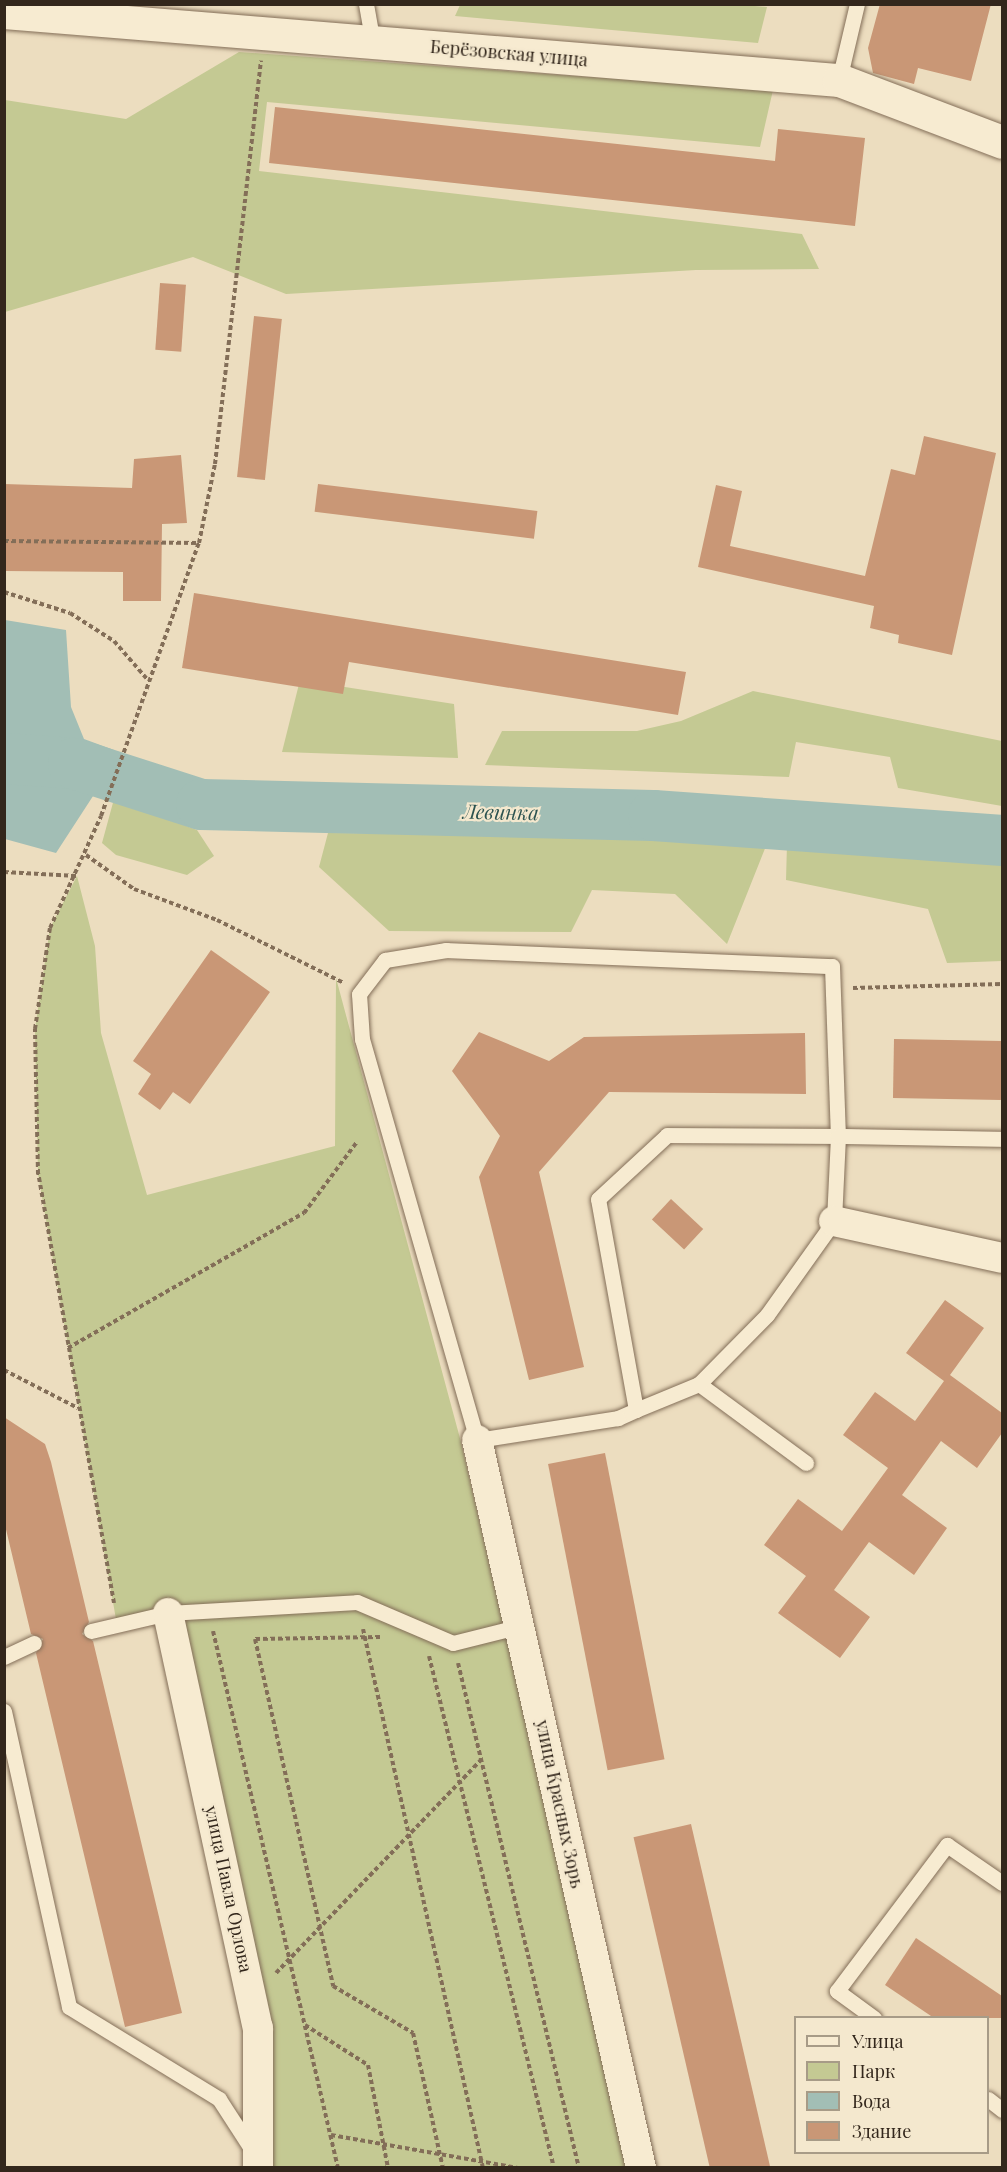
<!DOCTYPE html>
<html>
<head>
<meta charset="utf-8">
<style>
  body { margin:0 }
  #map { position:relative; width:1007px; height:2172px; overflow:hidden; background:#ecddbf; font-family:"Playfair Display",serif }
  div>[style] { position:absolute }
  .green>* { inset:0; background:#c4c993 }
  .water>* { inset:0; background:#a2beb5 }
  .river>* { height:51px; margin:-25.5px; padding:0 25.5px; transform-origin:25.5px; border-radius:25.5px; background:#a2beb5 }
  .building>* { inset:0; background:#c99776; transform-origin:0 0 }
  .path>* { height:4px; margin-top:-2px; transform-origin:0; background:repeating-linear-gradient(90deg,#836e58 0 4.5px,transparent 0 7.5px) }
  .roads { filter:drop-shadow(0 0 2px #836e58) drop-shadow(0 0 2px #836e58) }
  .service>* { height:15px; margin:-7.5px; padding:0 7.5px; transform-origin:7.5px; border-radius:7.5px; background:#f7ebd1 }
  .minor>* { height:30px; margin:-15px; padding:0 15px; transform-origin:15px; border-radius:15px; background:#f7ebd1 }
  .tertiary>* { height:33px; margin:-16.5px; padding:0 16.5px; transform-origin:16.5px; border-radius:16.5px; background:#f7ebd1 }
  span { translate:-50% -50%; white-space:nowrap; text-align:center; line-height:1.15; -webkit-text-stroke:4.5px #f4e8ce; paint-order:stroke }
  .street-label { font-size:18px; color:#33271c }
  .water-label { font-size:20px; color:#2c5350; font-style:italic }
  .frame { position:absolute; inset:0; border:6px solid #33271c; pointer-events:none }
  .legend { position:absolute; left:794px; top:2016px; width:195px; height:138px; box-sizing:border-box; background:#f4e8ce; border:2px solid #a79b87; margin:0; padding:8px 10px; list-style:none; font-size:18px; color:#33271c }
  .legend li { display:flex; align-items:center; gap:12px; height:30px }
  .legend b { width:30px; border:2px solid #a79b87 }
</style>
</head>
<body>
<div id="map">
  <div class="green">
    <i style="clip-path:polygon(460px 5px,730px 4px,767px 7px,758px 43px,455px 16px)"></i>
    <i style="clip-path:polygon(239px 52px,773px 90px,760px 147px,267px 102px,259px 171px,802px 234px,819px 269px,696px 270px,286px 294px,193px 257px,5px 312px,5px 100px,126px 119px)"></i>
    <i style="clip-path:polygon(300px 680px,454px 704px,458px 758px,282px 752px)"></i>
    <i style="clip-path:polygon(753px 691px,1002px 741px,1002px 806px,898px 788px,890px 757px,796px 742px,789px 777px,485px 765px,502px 731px,637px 731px,681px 721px)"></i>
    <i style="clip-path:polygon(114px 799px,197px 830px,214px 856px,187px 875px,116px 855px,102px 843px)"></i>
    <i style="clip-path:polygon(328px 833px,689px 835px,768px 841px,727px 944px,675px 894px,592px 890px,571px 932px,389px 931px,319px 867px)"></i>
    <i style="clip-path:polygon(787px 844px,1002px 856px,1002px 961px,947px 963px,928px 909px,786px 880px)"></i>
    <i style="clip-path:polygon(77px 876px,95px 946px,101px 1033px,147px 1195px,335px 1146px,336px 978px,461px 1442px,630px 2167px,258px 2167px,258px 2028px,168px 1613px,117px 1625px,38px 1174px,35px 1029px,50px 928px)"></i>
  </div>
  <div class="water">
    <i style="clip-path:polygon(5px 620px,66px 630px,71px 707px,84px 739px,114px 750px,108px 773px,56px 853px,5px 839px)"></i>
  </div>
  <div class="river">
    <i style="left:4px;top:758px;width:69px;rotate:4.1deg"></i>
    <i style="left:73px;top:763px;width:134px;rotate:17.8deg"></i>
    <i style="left:201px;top:804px;width:452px;rotate:1.4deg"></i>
    <i style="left:653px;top:815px;width:350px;rotate:4.1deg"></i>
  </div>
  <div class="building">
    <i style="clip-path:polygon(880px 4px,991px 4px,971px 81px,918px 68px,914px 84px,873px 73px,868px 48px)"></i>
    <i style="clip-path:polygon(275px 107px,775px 161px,778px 129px,865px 138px,855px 226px,269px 163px)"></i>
    <i style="left:160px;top:283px;width:26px;height:67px;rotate:4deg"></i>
    <i style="left:254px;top:316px;width:28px;height:162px;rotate:6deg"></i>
    <i style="clip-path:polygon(924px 436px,996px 453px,952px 655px,898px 643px,899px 635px,870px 628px,874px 606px,698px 567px,716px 485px,742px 491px,730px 546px,865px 576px,891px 469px,915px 475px)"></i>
    <i style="clip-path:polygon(181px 455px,187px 523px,162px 524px,161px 601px,123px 601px,123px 572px,4px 571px,4px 484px,132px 488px,134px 459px)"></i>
    <i style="left:318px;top:484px;width:221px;height:28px;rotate:7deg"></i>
    <i style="clip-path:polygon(194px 593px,686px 672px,678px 715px,349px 662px,343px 694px,182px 668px)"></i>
    <i style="clip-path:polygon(211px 950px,270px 992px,190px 1104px,173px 1092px,160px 1110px,138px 1094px,151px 1074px,133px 1061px)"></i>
    <i style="clip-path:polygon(479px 1032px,549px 1061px,584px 1037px,805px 1033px,806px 1094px,609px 1092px,539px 1172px,584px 1367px,529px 1380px,479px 1177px,500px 1136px,452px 1071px)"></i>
    <i style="left:894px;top:1039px;width:108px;height:59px;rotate:1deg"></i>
    <i style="left:671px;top:1199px;width:44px;height:28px;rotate:43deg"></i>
    <i style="clip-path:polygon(945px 1300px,984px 1328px,950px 1375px,1002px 1413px,1002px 1433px,977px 1468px,941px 1441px,902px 1495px,947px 1528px,914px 1575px,869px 1542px,834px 1590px,870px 1617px,840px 1658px,778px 1613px,806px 1576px,764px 1545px,798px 1499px,842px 1531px,888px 1468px,843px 1435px,875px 1392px,915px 1421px,944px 1381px,906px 1353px)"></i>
    <i style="clip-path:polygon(4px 1417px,45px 1444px,51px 1462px,89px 1622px,82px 1634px,93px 1641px,182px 2013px,125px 2027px,36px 1653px,43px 1639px,31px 1634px,4px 1521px)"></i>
    <i style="left:605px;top:1453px;width:312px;height:58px;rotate:79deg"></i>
    <i style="left:691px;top:1824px;width:353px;height:59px;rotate:77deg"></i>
    <i style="clip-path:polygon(916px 1938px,1002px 1996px,1002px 2018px,934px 2018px,885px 1985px)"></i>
  </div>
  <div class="path">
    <i style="left:4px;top:541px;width:195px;rotate:0.6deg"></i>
    <i style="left:4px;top:592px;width:69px;rotate:17.7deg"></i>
    <i style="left:70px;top:613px;width:52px;rotate:32.5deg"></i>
    <i style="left:114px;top:641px;width:50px;rotate:49deg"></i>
    <i style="left:86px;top:855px;width:59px;rotate:35.3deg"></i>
    <i style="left:134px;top:889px;width:89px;rotate:20.5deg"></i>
    <i style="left:217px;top:920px;width:140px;rotate:26.4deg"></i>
    <i style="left:4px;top:872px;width:73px;rotate:3.1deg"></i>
    <i style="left:853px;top:988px;width:149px;rotate:-1.5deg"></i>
    <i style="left:68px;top:1348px;width:272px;rotate:-29.8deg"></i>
    <i style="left:304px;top:1213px;width:89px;rotate:-53.3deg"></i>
    <i style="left:4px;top:1370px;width:83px;rotate:27.2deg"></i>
    <i style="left:114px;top:1603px;width:436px;rotate:-100deg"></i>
    <i style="left:38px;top:1174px;width:145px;rotate:-91.2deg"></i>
    <i style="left:35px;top:1029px;width:102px;rotate:-81.6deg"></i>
    <i style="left:50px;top:928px;width:123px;rotate:-65.5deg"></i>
    <i style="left:101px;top:816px;width:290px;rotate:-70.3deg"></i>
    <i style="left:199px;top:543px;width:81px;rotate:-78.6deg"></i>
    <i style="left:215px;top:464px;width:406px;rotate:-83.5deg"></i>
    <i style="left:363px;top:1629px;width:552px;rotate:77.45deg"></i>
    <i style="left:213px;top:1631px;width:551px;rotate:76.9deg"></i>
    <i style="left:380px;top:1637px;width:125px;rotate:179.1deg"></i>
    <i style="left:255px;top:1639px;width:356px;rotate:77.3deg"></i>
    <i style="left:333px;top:1986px;width:93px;rotate:30.4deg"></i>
    <i style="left:413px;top:2033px;width:138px;rotate:77.5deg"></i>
    <i style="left:429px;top:1656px;width:527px;rotate:76.28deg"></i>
    <i style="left:458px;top:1663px;width:519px;rotate:76.53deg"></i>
    <i style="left:276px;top:1973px;width:296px;rotate:-46.1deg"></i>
    <i style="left:305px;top:2025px;width:75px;rotate:32.4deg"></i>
    <i style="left:368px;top:2065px;width:105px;rotate:79deg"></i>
    <i style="left:331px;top:2135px;width:191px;rotate:10deg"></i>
  </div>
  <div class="roads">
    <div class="service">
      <i style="left:366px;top:4px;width:39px;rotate:80deg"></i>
      <i style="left:839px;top:80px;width:78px;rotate:-76.7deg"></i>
      <i style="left:699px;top:1384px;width:133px;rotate:36.4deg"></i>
      <i style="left:636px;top:1410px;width:214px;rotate:-100.2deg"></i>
      <i style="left:598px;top:1199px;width:94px;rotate:-42.8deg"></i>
      <i style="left:667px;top:1135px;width:171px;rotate:0.3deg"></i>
      <i style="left:838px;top:1136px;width:85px;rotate:92.7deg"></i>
      <i style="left:834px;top:1221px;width:115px;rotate:125.5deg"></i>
      <i style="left:767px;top:1315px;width:97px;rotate:134.6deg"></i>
      <i style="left:699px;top:1384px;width:68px;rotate:157.6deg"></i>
      <i style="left:636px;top:1410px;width:20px;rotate:156deg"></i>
      <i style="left:618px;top:1418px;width:143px;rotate:171.1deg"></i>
      <i style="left:477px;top:1440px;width:417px;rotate:-106deg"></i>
      <i style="left:362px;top:1039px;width:45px;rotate:-93.8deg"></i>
      <i style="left:359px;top:994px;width:43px;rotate:-52.6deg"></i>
      <i style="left:385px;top:960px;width:62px;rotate:-9.3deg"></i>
      <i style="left:446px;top:950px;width:386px;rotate:2.4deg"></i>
      <i style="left:832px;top:966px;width:170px;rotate:88deg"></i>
      <i style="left:838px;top:1136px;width:164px;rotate:1deg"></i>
      <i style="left:91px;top:1631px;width:79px;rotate:-13.2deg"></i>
      <i style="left:168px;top:1613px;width:189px;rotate:-3.3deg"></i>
      <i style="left:357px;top:1602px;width:104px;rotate:23.1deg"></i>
      <i style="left:453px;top:1643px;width:70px;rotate:-14deg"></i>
      <i style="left:4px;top:1657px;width:33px;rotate:-25deg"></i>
      <i style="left:4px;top:1711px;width:303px;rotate:77.6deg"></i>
      <i style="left:69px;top:2007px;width:176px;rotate:31.5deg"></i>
      <i style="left:219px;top:2099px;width:64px;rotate:57.1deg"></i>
      <i style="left:874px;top:2018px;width:46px;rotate:-143.9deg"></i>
      <i style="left:837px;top:1991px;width:183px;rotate:-53deg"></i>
      <i style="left:947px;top:1845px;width:67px;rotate:34.6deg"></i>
      <i style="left:988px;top:2099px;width:18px;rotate:38deg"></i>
    </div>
    <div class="minor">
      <i style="left:834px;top:1221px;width:172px;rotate:12.4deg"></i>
      <i style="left:477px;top:1440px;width:746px;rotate:77.3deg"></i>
      <i style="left:168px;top:1613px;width:425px;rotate:77.8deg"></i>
      <i style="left:258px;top:2028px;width:140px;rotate:90deg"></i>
    </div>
    <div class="tertiary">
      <i style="left:4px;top:12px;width:838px;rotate:4.66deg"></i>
      <i style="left:839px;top:80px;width:174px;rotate:20.8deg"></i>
    </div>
  </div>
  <div class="street-label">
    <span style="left:509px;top:53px;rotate:5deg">Берёзовская улица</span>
    <span style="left:560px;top:1804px;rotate:78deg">улица Красных Зорь</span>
    <span style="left:229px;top:1889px;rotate:78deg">улица Павла Орлова</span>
  </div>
  <div class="water-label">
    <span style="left:501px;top:811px;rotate:1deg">Левинка</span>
  </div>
  <div class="frame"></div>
  <ul class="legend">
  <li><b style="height:8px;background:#f7ebd1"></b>Улица</li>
  <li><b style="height:16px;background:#c4c993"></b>Парк</li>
  <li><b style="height:16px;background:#a2beb5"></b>Вода</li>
  <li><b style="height:16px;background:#c99776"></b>Здание</li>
  </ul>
</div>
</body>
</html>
